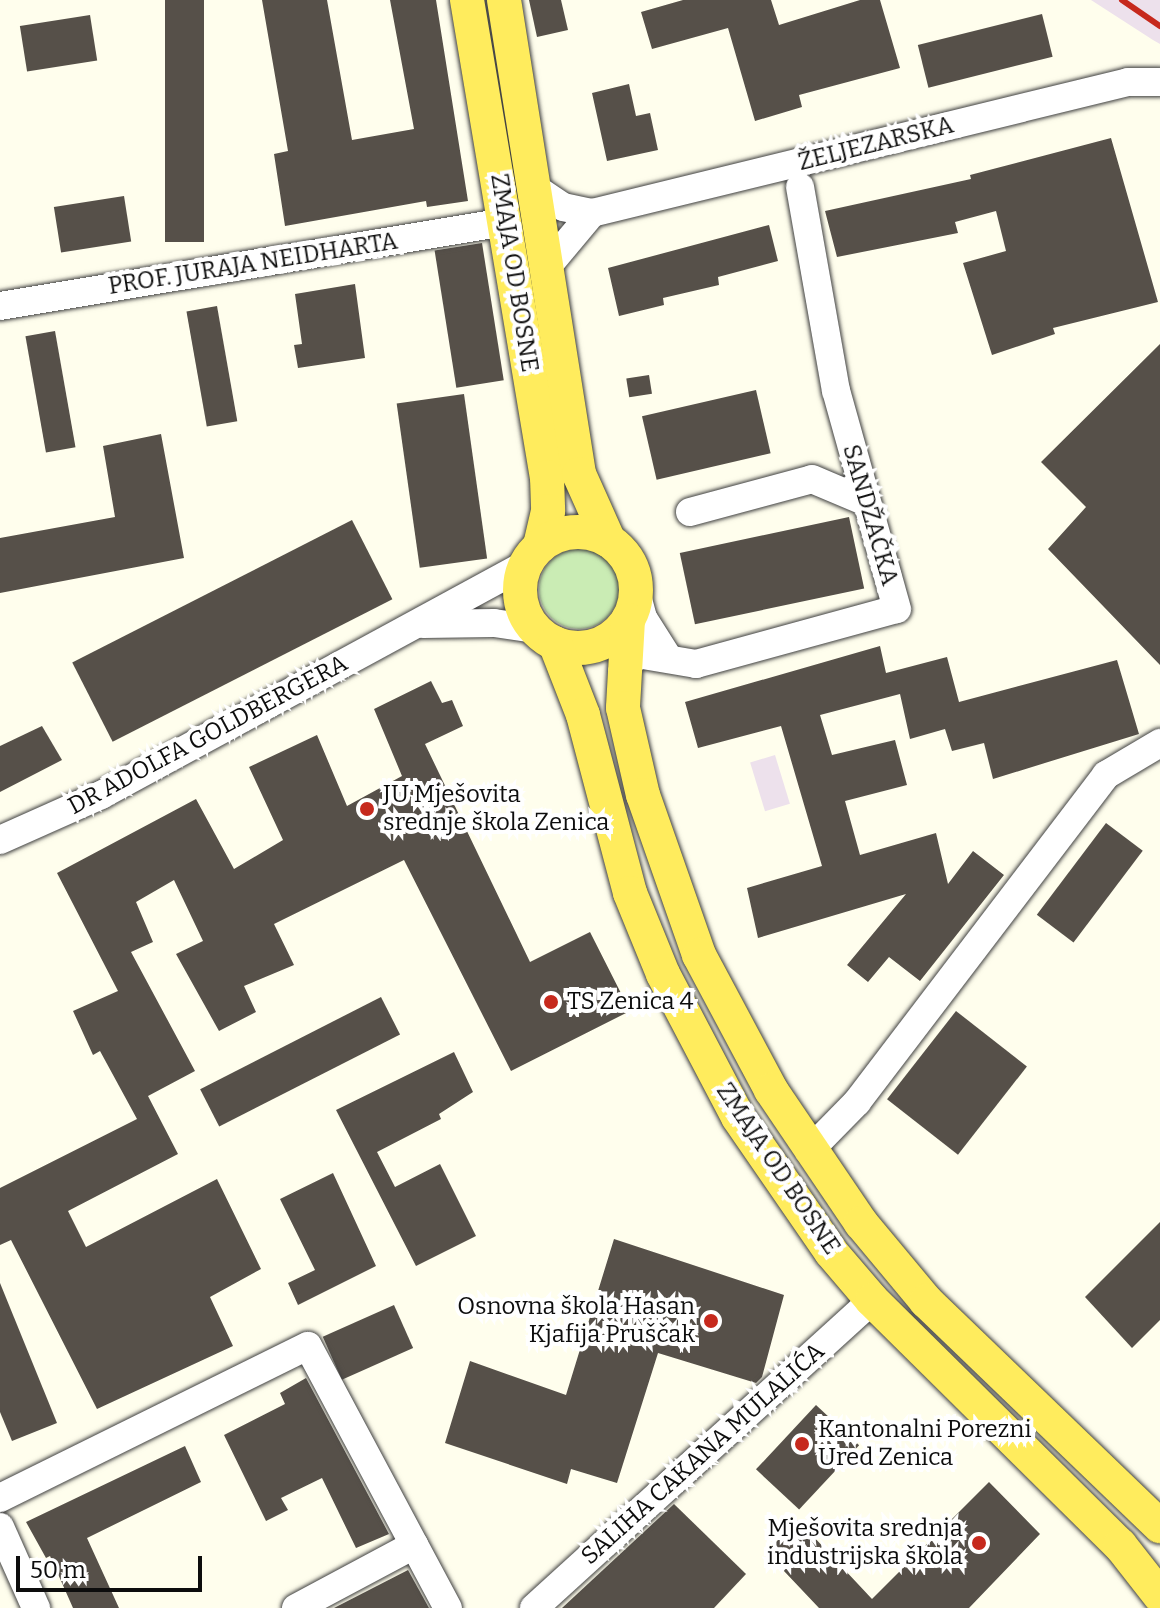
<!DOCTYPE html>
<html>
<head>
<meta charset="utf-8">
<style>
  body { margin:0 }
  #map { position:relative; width:1160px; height:1608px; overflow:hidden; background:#fffeed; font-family:Bitter,serif }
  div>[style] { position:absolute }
  .industrial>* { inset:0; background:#ede1ec; transform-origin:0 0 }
  .green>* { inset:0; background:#caecb4 }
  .round { border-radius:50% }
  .building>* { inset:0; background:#565049; transform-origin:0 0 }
  .roads { filter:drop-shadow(0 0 2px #404040) drop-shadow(0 0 2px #404040) }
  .minor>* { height:28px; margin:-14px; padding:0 14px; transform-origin:14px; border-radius:14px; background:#fff }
  .major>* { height:34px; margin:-17px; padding:0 17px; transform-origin:17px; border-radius:17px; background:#ffec5d }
  .major>.ring { margin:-17px; padding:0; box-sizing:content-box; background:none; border:34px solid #ffec5d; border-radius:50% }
  .rail>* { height:6px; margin:-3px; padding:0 3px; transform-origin:3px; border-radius:3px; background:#c6291d }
  .dots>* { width:22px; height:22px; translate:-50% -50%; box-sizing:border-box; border:4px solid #fff; border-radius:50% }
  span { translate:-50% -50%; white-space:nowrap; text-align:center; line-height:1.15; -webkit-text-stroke:8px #fff; paint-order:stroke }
  .street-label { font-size:24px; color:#0d0d0d }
  .poi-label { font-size:24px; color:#0d0d0d }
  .left { translate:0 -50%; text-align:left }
  .right { translate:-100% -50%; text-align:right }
  .scale { position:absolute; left:16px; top:1556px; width:186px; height:36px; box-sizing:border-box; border:4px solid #0d0d0d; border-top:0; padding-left:10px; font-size:24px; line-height:28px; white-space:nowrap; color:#0d0d0d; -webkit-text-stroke:6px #fff; paint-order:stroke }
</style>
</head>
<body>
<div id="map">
  <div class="industrial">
    <i style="clip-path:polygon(1091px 0,1160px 0,1160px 44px,1153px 40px)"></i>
    <i style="left:775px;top:755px;width:51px;height:26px;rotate:73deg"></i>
  </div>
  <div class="green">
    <i class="round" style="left:539px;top:549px;width:80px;height:80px"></i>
  </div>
  <div class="building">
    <i style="left:165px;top:0;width:39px;height:242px"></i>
    <i style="clip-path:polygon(262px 0,327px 0,352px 140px,414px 129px,390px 0,436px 0,468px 201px,427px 207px,426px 201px,285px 226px,274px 154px,288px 151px)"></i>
    <i style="clip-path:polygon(529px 0,561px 0,568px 30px,537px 37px)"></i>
    <i style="clip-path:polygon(683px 0,771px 0,779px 25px,860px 0,880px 0,900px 68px,799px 95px,802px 107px,755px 121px,728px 28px,652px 49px,641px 12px)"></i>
    <i style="left:1042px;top:14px;width:44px;height:128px;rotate:76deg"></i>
    <i style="left:90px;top:15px;width:46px;height:71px;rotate:81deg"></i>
    <i style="clip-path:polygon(629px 84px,636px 116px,650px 113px,658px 150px,607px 161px,592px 93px)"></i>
    <i style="clip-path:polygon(1111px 138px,1158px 302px,1053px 328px,1055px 334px,992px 355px,963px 263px,1006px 251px,996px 211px,955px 222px,958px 233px,837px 257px,825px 211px,971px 179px,970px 175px)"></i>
    <i style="left:124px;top:196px;width:46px;height:71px;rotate:81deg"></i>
    <i style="clip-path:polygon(769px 225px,778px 261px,718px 277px,719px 285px,663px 298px,664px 305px,619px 316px,608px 268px)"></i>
    <i style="left:482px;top:243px;width:139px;height:48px;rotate:81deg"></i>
    <i style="clip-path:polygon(355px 284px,365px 358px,298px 368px,294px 345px,302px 344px,295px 294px)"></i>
    <i style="left:217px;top:306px;width:117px;height:31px;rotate:80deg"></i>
    <i style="left:55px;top:331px;width:118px;height:30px;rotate:80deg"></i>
    <i style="clip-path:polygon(1160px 344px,1160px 665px,1048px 549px,1086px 507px,1041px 462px)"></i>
    <i style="left:649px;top:375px;width:19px;height:23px;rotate:81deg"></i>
    <i style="left:756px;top:390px;width:65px;height:117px;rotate:77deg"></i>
    <i style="left:464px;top:394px;width:166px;height:68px;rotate:82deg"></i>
    <i style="clip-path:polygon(161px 434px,184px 558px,0 593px,0 538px,115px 517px,103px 446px)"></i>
    <i style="left:849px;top:517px;width:73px;height:173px;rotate:78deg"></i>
    <i style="left:352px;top:520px;width:89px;height:314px;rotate:63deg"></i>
    <i style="clip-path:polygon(880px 646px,886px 673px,947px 657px,959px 702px,1117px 660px,1139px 734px,993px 779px,984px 743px,952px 751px,945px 729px,910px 739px,900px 694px,820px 715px,832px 755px,895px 740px,907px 785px,845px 801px,860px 855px,936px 833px,948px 884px,973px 851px,1004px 875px,920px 981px,889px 957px,868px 982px,847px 965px,906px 894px,758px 938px,747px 888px,822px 866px,781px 726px,698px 748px,685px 702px)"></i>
    <i style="clip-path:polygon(431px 681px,442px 703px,452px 700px,463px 726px,425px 744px,530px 962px,590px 932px,630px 1011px,511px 1071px,404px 860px,274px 924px,294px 965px,244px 986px,256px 1012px,219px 1031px,176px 954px,203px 941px,174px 880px,136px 902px,153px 942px,131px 952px,195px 1071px,148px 1096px,178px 1154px,68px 1211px,86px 1247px,217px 1179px,261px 1269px,210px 1297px,233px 1346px,97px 1409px,11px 1240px,0 1245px,0 1188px,137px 1119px,100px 1051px,93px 1055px,73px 1011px,118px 991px,57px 873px,196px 799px,234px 869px,283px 840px,249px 767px,317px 735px,347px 806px,402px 776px,374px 709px)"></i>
    <i style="clip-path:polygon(42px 726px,62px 760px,0 792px,0 746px)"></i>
    <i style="left:1106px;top:823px;width:46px;height:115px;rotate:37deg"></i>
    <i style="left:381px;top:997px;width:42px;height:203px;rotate:63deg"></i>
    <i style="left:956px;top:1011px;width:90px;height:112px;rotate:38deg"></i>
    <i style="clip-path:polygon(454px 1052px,473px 1092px,439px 1114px,441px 1119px,377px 1152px,395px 1187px,440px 1164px,476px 1236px,416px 1266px,336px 1110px)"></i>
    <i style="clip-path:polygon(333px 1173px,376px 1266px,298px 1305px,288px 1283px,315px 1270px,280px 1199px)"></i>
    <i style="clip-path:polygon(1160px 1222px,1160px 1320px,1132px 1348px,1085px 1297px)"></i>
    <i style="clip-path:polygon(614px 1239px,784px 1295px,762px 1377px,756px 1383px,658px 1353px,617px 1483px,571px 1469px,567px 1484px,445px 1443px,470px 1361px,566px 1395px)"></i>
    <i style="clip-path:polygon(0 1283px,57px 1423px,12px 1441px,0 1412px)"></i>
    <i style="left:394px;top:1305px;width:47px;height:78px;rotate:66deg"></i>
    <i style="clip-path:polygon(306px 1378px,389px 1534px,356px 1548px,322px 1478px,281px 1498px,288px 1510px,266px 1521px,224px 1435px,285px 1404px,280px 1393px)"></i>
    <i style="left:816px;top:1405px;width:59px;height:88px;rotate:43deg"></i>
    <i style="clip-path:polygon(185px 1446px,201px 1482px,87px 1538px,119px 1608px,73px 1608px,50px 1556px,46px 1558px,26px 1522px)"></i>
    <i style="clip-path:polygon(989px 1482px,1040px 1534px,969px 1608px,819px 1608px,766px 1552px,798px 1520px,872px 1599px)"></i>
    <i style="clip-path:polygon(674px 1504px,746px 1574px,714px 1608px,562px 1608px)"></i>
    <i style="clip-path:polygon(408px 1570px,429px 1608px,334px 1608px)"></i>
  </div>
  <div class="roads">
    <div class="minor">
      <i style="left:535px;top:188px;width:34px;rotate:34deg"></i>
      <i style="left:563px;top:207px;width:30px;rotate:12deg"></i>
      <i style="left:592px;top:213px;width:552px;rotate:-13.73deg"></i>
      <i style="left:1128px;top:82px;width:32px"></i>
      <i style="left:546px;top:268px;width:72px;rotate:-50.1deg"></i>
      <i style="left:0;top:306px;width:512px;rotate:-9.44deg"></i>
      <i style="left:690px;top:512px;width:126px;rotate:-15.1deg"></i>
      <i style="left:812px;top:479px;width:56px;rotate:22.9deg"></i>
      <i style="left:635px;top:588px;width:31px;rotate:75deg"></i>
      <i style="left:643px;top:618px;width:45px;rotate:57.7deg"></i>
      <i style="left:423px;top:624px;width:71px;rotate:-0.8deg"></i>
      <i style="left:494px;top:623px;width:41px;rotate:8.3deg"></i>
      <i style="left:622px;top:672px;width:23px;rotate:-50deg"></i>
      <i style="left:637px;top:654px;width:60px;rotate:9.6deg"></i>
      <i style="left:696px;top:664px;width:208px;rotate:-15.3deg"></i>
      <i style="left:897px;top:609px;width:226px;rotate:-105.6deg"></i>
      <i style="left:836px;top:391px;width:207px;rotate:-100deg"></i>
      <i style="left:0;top:840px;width:111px;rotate:-24deg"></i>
      <i style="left:101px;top:795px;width:484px;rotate:-28.5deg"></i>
      <i style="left:809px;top:1151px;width:69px;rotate:-45.6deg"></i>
      <i style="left:857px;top:1102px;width:411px;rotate:-52.7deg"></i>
      <i style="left:1106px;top:775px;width:63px;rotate:-30.7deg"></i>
      <i style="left:0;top:1498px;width:343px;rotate:-26.3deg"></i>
      <i style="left:308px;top:1346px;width:297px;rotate:61.9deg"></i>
      <i style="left:0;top:1527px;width:89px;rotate:66deg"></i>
      <i style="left:296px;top:1608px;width:134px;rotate:-28.1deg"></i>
      <i style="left:534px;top:1608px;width:457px;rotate:-42.3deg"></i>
    </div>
    <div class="major">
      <i style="left:467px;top:0;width:484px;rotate:80.5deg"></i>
      <i style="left:547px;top:477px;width:34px;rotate:88deg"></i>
      <i style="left:548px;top:511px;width:36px;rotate:103deg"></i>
      <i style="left:504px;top:0;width:480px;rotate:81deg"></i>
      <i style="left:579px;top:474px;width:73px;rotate:65.9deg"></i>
      <i class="ring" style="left:520px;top:532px;width:82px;height:82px"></i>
      <i style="left:628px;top:620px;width:88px;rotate:93.3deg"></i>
      <i style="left:623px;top:708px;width:89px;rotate:77.1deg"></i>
      <i style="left:643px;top:795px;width:170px;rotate:70.7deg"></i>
      <i style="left:699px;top:955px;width:153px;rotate:61.9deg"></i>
      <i style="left:771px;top:1090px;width:161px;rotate:55.9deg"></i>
      <i style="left:861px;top:1223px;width:102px;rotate:50.2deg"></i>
      <i style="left:926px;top:1301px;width:325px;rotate:43.9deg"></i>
      <i style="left:555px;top:643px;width:77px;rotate:68.7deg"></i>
      <i style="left:583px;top:715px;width:184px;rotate:75.2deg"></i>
      <i style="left:630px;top:893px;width:87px;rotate:67.8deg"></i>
      <i style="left:663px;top:974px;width:161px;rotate:62.3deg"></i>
      <i style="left:738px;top:1117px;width:164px;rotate:55.4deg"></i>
      <i style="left:831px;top:1252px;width:63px;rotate:49.5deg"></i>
      <i style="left:872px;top:1300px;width:349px;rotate:44.7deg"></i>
      <i style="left:1120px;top:1545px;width:65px;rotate:51.9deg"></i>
    </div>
  </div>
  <div class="rail">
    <i style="left:1122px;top:0;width:46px;rotate:34.4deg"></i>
  </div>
  <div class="dots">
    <i style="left:367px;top:809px;background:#c6291d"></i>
    <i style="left:551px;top:1002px;background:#c6291d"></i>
    <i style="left:711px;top:1321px;background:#c6291d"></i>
    <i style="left:802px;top:1444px;background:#c6291d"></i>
    <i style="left:979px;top:1543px;background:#c6291d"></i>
  </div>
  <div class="street-label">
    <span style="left:876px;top:144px;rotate:-14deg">ŽELJEZARSKA</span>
    <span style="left:253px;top:264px;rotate:-9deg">PROF. JURAJA NEIDHARTA</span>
    <span style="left:514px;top:273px;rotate:81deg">ZMAJA OD BOSNE</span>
    <span style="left:870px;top:515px;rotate:74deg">SANDŽAČKA</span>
    <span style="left:208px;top:735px;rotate:-28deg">DR ADOLFA GOLDBERGERA</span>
    <span style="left:778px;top:1169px;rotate:56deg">ZMAJA OD BOSNE</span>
    <span style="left:703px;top:1454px;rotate:-42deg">SALIHA CAKANA MULALIĆA</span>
  </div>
  <div class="poi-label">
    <span class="left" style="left:383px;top:809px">JU Mješovita<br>srednje škola Zenica</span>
    <span class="left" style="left:567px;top:1002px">TS Zenica 4</span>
    <span class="right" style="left:695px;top:1321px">Osnovna škola Hasan<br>Kjafija Pruščak</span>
    <span class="left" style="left:818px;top:1444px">Kantonalni Porezni<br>Ured Zenica</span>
    <span class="right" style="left:963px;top:1543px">Mješovita srednja<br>industrijska škola</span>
  </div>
  <div class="scale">50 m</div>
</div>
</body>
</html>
